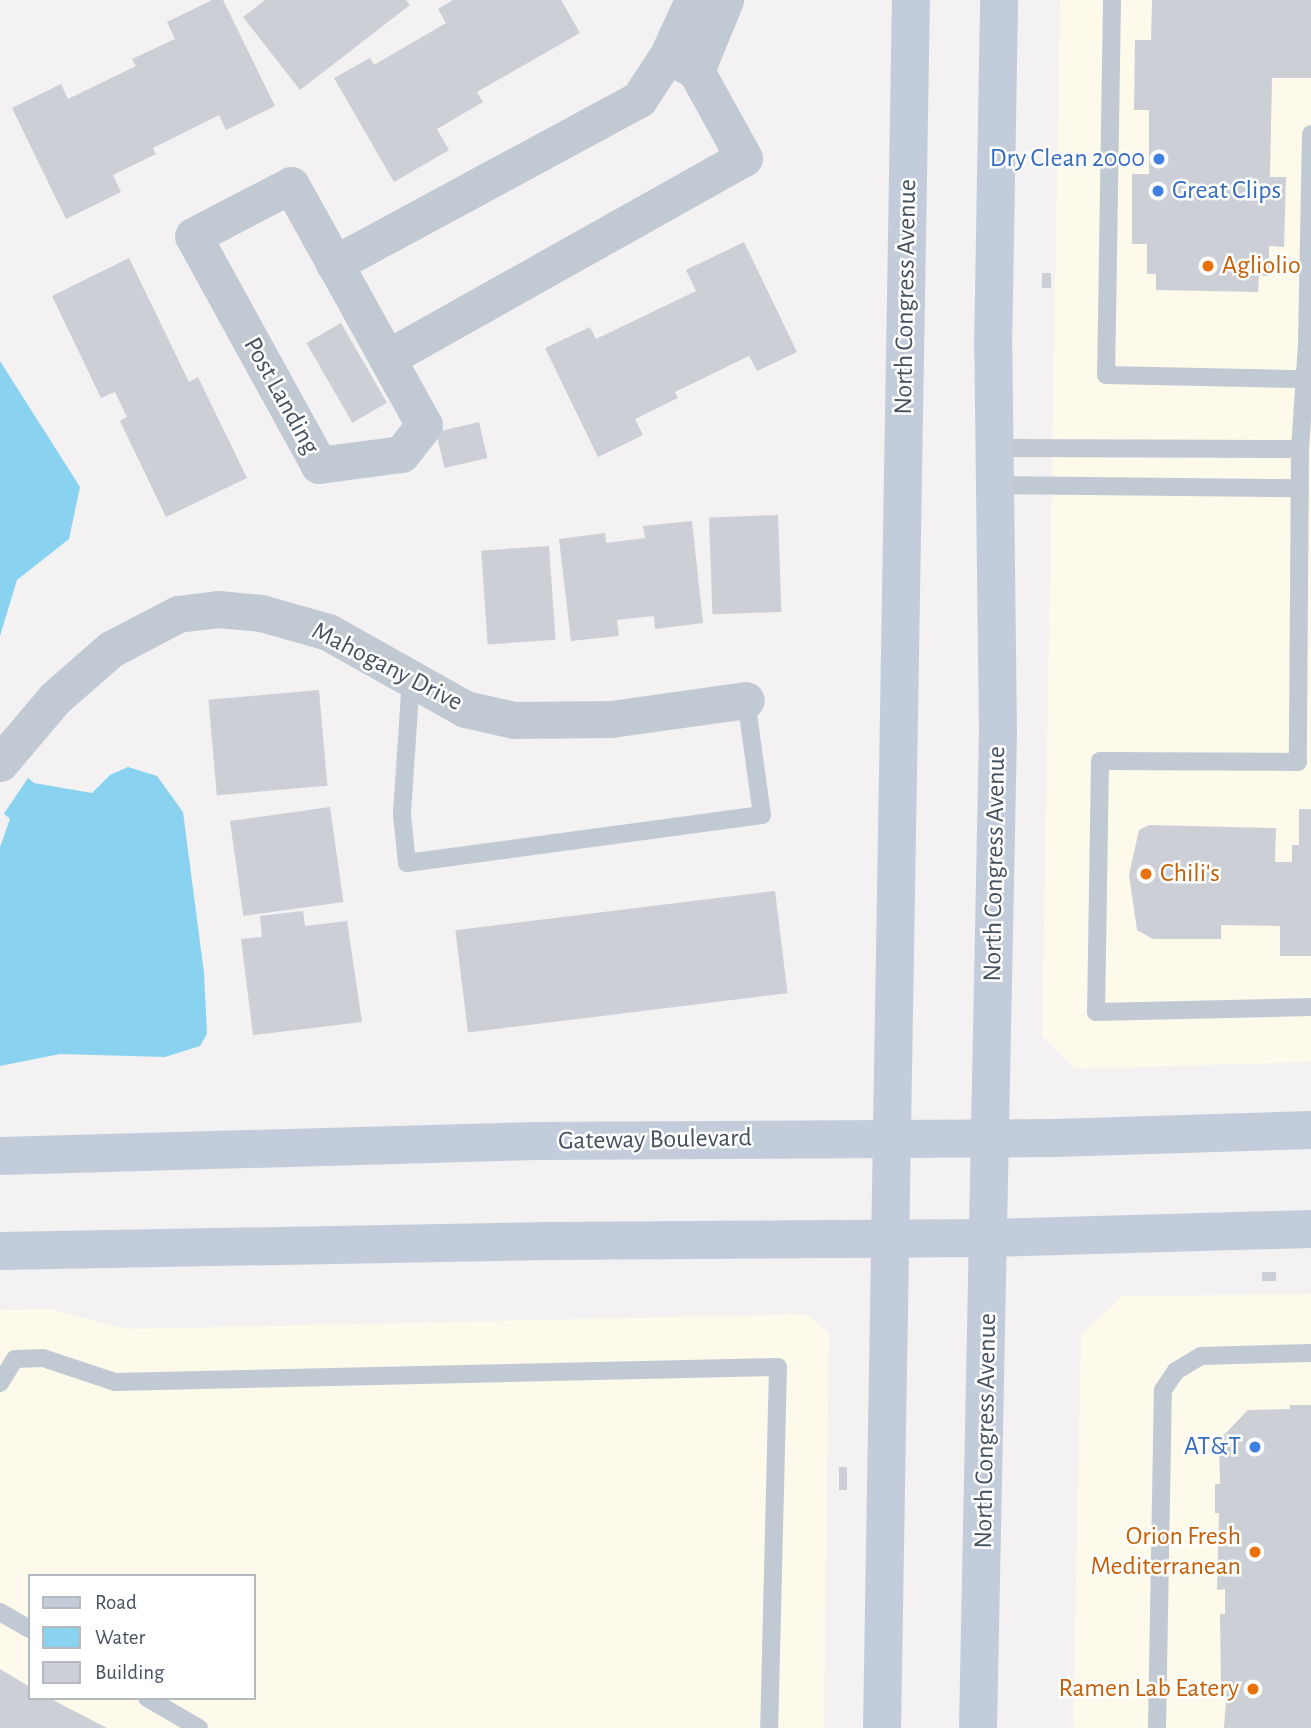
<!DOCTYPE html>
<html>
<head>
<meta charset="utf-8">
<style>
  body { margin:0 }
  #map { position:relative; width:1311px; height:1728px; overflow:hidden; background:#f3f1f1; font-family:"Alegreya Sans",sans-serif }
  div>[style] { position:absolute }
  .commercial>* { inset:0; background:#fdf9eb }
  .water>* { inset:0; background:#89d3f1 }
  .pier>* { inset:0; background:#f3f1f1 }
  .building>* { inset:0; background:#cdcfd6; transform-origin:0 0 }
  .lane>* { height:18px; margin:-9px; padding:0 9px; transform-origin:9px; border-radius:9px; background:#c1cad3 }
  .street>* { height:37px; margin:-18.5px; padding:0 18.5px; transform-origin:18.5px; border-radius:18.5px; background:#c1cad3 }
  .secondary>* { height:38px; margin:-19px; padding:0 19px; transform-origin:19px; border-radius:19px; background:#c3ccda }
  .dots>* { width:19px; height:19px; translate:-50% -50%; box-sizing:border-box; border:4px solid #fff; border-radius:50% }
  span { translate:-50% -50%; white-space:nowrap; text-align:center; line-height:1.15; -webkit-text-stroke:5px #fff; paint-order:stroke }
  .shop-label { font-size:26px; color:#366cbe }
  .right { translate:-100% -50%; text-align:right }
  .left { translate:0 -50%; text-align:left }
  .food-label { font-size:26px; color:#c56008 }
  .street-label { font-size:26px; color:#475260 }
  .legend { position:absolute; left:28px; top:1574px; width:228px; height:126px; box-sizing:border-box; background:#fff; border:2px solid #b5babf; margin:0; padding:9px 12px; list-style:none; font-size:21px; color:#475260 }
  .legend li { display:flex; align-items:center; gap:14px; height:35px }
  .legend b { width:35px; border:2px solid #b5babf }
</style>
</head>
<body>
<div id="map">
  <div class="commercial">
    <i style="clip-path:polygon(1060px 0,1311px 0,1311px 1062px,1075px 1069px,1042px 1036px)"></i>
    <i style="clip-path:polygon(1311px 1294px,1311px 1728px,1073px 1728px,1081px 1335px,1122px 1296px)"></i>
    <i style="clip-path:polygon(evenodd,51px 1309px,125px 1329px,807px 1314px,829px 1333px,824px 1728px,0 1728px,0 1310px,51px 1309px,30px 1576px,254px 1576px,254px 1698px,30px 1698px,30px 1576px)"></i>
  </div>
  <div class="water">
    <i style="clip-path:polygon(0 361px,80px 487px,69px 539px,17px 580px,0 636px)"></i>
    <i style="clip-path:polygon(0 753px,34px 783px,92px 793px,110px 775px,128px 767px,157px 776px,183px 812px,204px 973px,207px 1034px,200px 1046px,165px 1057px,60px 1054px,0 1066px,0 847px,10px 819px,0 810px)"></i>
  </div>
  <div class="pier">
    <i style="clip-path:polygon(0 750px,30px 775px,3px 815px,0 812px)"></i>
  </div>
  <div class="building">
    <i style="clip-path:polygon(212px 0,223px 0,275px 106px,226px 130px,219px 115px,153px 148px,156px 154px,113px 175px,121px 192px,66px 219px,12px 108px,61px 84px,68px 99px,136px 66px,132px 59px,175px 39px,167px 22px)"></i>
    <i style="clip-path:polygon(265px 0,406px 0,410px 5px,300px 90px,243px 17px)"></i>
    <i style="clip-path:polygon(453px 0,561px 0,580px 33px,477px 92px,483px 102px,437px 129px,449px 150px,394px 182px,334px 78px,370px 58px,374px 65px,446px 23px,438px 9px)"></i>
    <i style="clip-path:polygon(1152px 0,1311px 0,1311px 78px,1272px 78px,1270px 177px,1286px 177px,1284px 247px,1269px 246px,1269px 276px,1259px 276px,1258px 292px,1156px 290px,1156px 274px,1147px 274px,1147px 244px,1132px 244px,1132px 174px,1149px 174px,1149px 110px,1134px 110px,1135px 40px,1151px 40px)"></i>
    <i style="clip-path:polygon(744px 242px,797px 352px,757px 371px,749px 356px,675px 392px,678px 398px,635px 419px,643px 435px,598px 457px,545px 348px,590px 327px,596px 339px,696px 291px,686px 270px)"></i>
    <i style="clip-path:polygon(129px 258px,189px 382px,198px 377px,247px 478px,166px 517px,120px 421px,127px 417px,115px 392px,101px 398px,52px 296px)"></i>
    <i style="left:1042px;top:273px;width:9px;height:15px"></i>
    <i style="left:341px;top:323px;width:92px;height:40px;rotate:60deg"></i>
    <i style="left:479px;top:422px;width:37px;height:44px;rotate:77deg"></i>
    <i style="left:778px;top:515px;width:97px;height:69px;rotate:88deg"></i>
    <i style="clip-path:polygon(692px 521px,703px 623px,655px 629px,654px 616px,617px 620px,619px 636px,571px 641px,559px 539px,605px 533px,606px 543px,645px 538px,643px 526px)"></i>
    <i style="left:549px;top:546px;width:94px;height:68px;rotate:86deg"></i>
    <i style="left:319px;top:690px;width:96px;height:111px;rotate:85deg"></i>
    <i style="left:330px;top:807px;width:96px;height:101px;rotate:82deg"></i>
    <i style="clip-path:polygon(1299px 809px,1311px 809px,1311px 956px,1280px 956px,1280px 926px,1221px 925px,1221px 939px,1153px 939px,1137px 930px,1129px 875px,1139px 830px,1149px 825px,1276px 828px,1275px 862px,1292px 862px,1292px 845px,1299px 845px)"></i>
    <i style="left:775px;top:891px;width:103px;height:322px;rotate:83deg"></i>
    <i style="clip-path:polygon(303px 911px,305px 926px,347px 921px,362px 1022px,253px 1035px,241px 939px,262px 937px,260px 916px)"></i>
    <i style="left:1262px;top:1272px;width:14px;height:9px"></i>
    <i style="clip-path:polygon(1290px 1405px,1311px 1405px,1311px 1728px,1224px 1728px,1227px 1686px,1221px 1686px,1220px 1614px,1225px 1614px,1225px 1589px,1217px 1590px,1219px 1513px,1215px 1513px,1215px 1484px,1220px 1484px,1219px 1440px,1248px 1410px,1290px 1409px)"></i>
    <i style="left:839px;top:1467px;width:8px;height:23px"></i>
    <i style="clip-path:polygon(0 1669px,30px 1687px,30px 1698px,49px 1698px,107px 1728px,0 1728px)"></i>
  </div>
  <div class="lane">
    <i style="left:1112px;top:0;width:375px;rotate:90.9deg"></i>
    <i style="left:1106px;top:375px;width:197px;rotate:1.2deg"></i>
    <i style="left:1311px;top:134px;width:210px;rotate:91.1deg"></i>
    <i style="left:1307px;top:344px;width:105px;rotate:93.8deg"></i>
    <i style="left:1300px;top:449px;width:313px;rotate:90.4deg"></i>
    <i style="left:1298px;top:762px;width:198px;rotate:-179.7deg"></i>
    <i style="left:1100px;top:761px;width:251px;rotate:90.9deg"></i>
    <i style="left:1096px;top:1012px;width:215px;rotate:-1.3deg"></i>
    <i style="left:994px;top:448px;width:306px;rotate:0.2deg"></i>
    <i style="left:994px;top:485px;width:306px;rotate:0.6deg"></i>
    <i style="left:411px;top:678px;width:137px;rotate:93.8deg"></i>
    <i style="left:402px;top:815px;width:48px;rotate:84.1deg"></i>
    <i style="left:407px;top:863px;width:358px;rotate:-7.7deg"></i>
    <i style="left:762px;top:815px;width:116px;rotate:-97.9deg"></i>
    <i style="left:0;top:1383px;width:28px;rotate:-58deg"></i>
    <i style="left:15px;top:1359px;width:28px;rotate:-2deg"></i>
    <i style="left:43px;top:1358px;width:76px;rotate:18.4deg"></i>
    <i style="left:115px;top:1382px;width:663px;rotate:-1.3deg"></i>
    <i style="left:778px;top:1367px;width:361px;rotate:91.4deg"></i>
    <i style="left:0;top:1612px;width:34px;rotate:30deg"></i>
    <i style="left:147px;top:1698px;width:60px;rotate:30deg"></i>
    <i style="left:1157px;top:1728px;width:338px;rotate:-89deg"></i>
    <i style="left:1163px;top:1390px;width:23px;rotate:-56deg"></i>
    <i style="left:1176px;top:1371px;width:29px;rotate:-31deg"></i>
    <i style="left:1201px;top:1356px;width:110px;rotate:-1.6deg"></i>
  </div>
  <div class="street">
    <i style="left:696px;top:71px;width:77px;rotate:-67.8deg"></i>
    <i style="left:291px;top:185px;width:274px;rotate:61deg"></i>
    <i style="left:424px;top:425px;width:37px;rotate:128deg"></i>
    <i style="left:401px;top:454px;width:83px;rotate:172.4deg"></i>
    <i style="left:319px;top:465px;width:261px;rotate:-118.8deg"></i>
    <i style="left:193px;top:236px;width:110px;rotate:-27.5deg"></i>
    <i style="left:334px;top:264px;width:347px;rotate:-28.4deg"></i>
    <i style="left:639px;top:99px;width:53px;rotate:-56.6deg"></i>
    <i style="left:668px;top:55px;width:60px;rotate:-65.6deg"></i>
    <i style="left:387px;top:358px;width:409px;rotate:-29.3deg"></i>
    <i style="left:744px;top:158px;width:99px;rotate:-118.9deg"></i>
    <i style="left:696px;top:71px;width:32px;rotate:-150deg"></i>
    <i style="left:0;top:763px;width:85px;rotate:-49.8deg"></i>
    <i style="left:55px;top:698px;width:74px;rotate:-41.2deg"></i>
    <i style="left:111px;top:649px;width:76px;rotate:-27.6deg"></i>
    <i style="left:178px;top:614px;width:40px;rotate:-7.1deg"></i>
    <i style="left:218px;top:609px;width:43px;rotate:5.3deg"></i>
    <i style="left:261px;top:613px;width:70px;rotate:15.8deg"></i>
    <i style="left:328px;top:632px;width:157px;rotate:29.3deg"></i>
    <i style="left:465px;top:709px;width:50px;rotate:12.7deg"></i>
    <i style="left:514px;top:720px;width:97px;rotate:-0.6deg"></i>
    <i style="left:611px;top:719px;width:136px;rotate:-8deg"></i>
  </div>
  <div class="secondary">
    <i style="left:0;top:1156px;width:537px;rotate:-1.6deg"></i>
    <i style="left:537px;top:1141px;width:518px;rotate:-0.33deg"></i>
    <i style="left:1055px;top:1138px;width:256px;rotate:-1.8deg"></i>
    <i style="left:0;top:1251px;width:549px;rotate:-1.04deg"></i>
    <i style="left:549px;top:1241px;width:440px;rotate:-0.4deg"></i>
    <i style="left:989px;top:1238px;width:322px;rotate:-1.6deg"></i>
    <i style="left:882px;top:1728px;width:1728px;rotate:-89.04deg"></i>
    <i style="left:978px;top:1728px;width:995px;rotate:-88.85deg"></i>
    <i style="left:998px;top:733px;width:382px;rotate:-90.7deg"></i>
    <i style="left:993px;top:351px;width:351px;rotate:-89deg"></i>
  </div>
  <div class="dots">
    <i style="left:1159px;top:159px;background:#3f7fe0"></i>
    <i style="left:1158px;top:191px;background:#3f7fe0"></i>
    <i style="left:1208px;top:266px;background:#e8710a"></i>
    <i style="left:1146px;top:874px;background:#e8710a"></i>
    <i style="left:1255px;top:1447px;background:#3f7fe0"></i>
    <i style="left:1255px;top:1552px;background:#e8710a"></i>
    <i style="left:1253px;top:1689px;background:#e8710a"></i>
  </div>
  <div class="shop-label">
    <span class="right" style="left:1145px;top:159px">Dry Clean 2000</span>
    <span class="left" style="left:1172px;top:191px">Great Clips</span>
    <span class="right" style="left:1241px;top:1447px">AT&amp;T</span>
  </div>
  <div class="food-label">
    <span class="left" style="left:1222px;top:266px">Agliolio</span>
    <span class="left" style="left:1160px;top:874px">Chili's</span>
    <span class="right" style="left:1241px;top:1552px">Orion Fresh<br>Mediterranean</span>
    <span class="right" style="left:1239px;top:1689px">Ramen Lab Eatery</span>
  </div>
  <div class="street-label">
    <span style="left:906px;top:297px;rotate:-89deg">North Congress Avenue</span>
    <span style="left:281px;top:396px;rotate:61deg">Post Landing</span>
    <span style="left:387px;top:667px;rotate:27deg">Mahogany Drive</span>
    <span style="left:995px;top:864px;rotate:-89deg">North Congress Avenue</span>
    <span style="left:655px;top:1140px;rotate:-1deg">Gateway Boulevard</span>
    <span style="left:986px;top:1431px;rotate:-89deg">North Congress Avenue</span>
  </div>
  <ul class="legend">
  <li><b style="height:9px;background:#c3ccda"></b>Road</li>
  <li><b style="height:19px;background:#89d3f1"></b>Water</li>
  <li><b style="height:19px;background:#cdcfd6"></b>Building</li>
  </ul>
</div>
</body>
</html>
